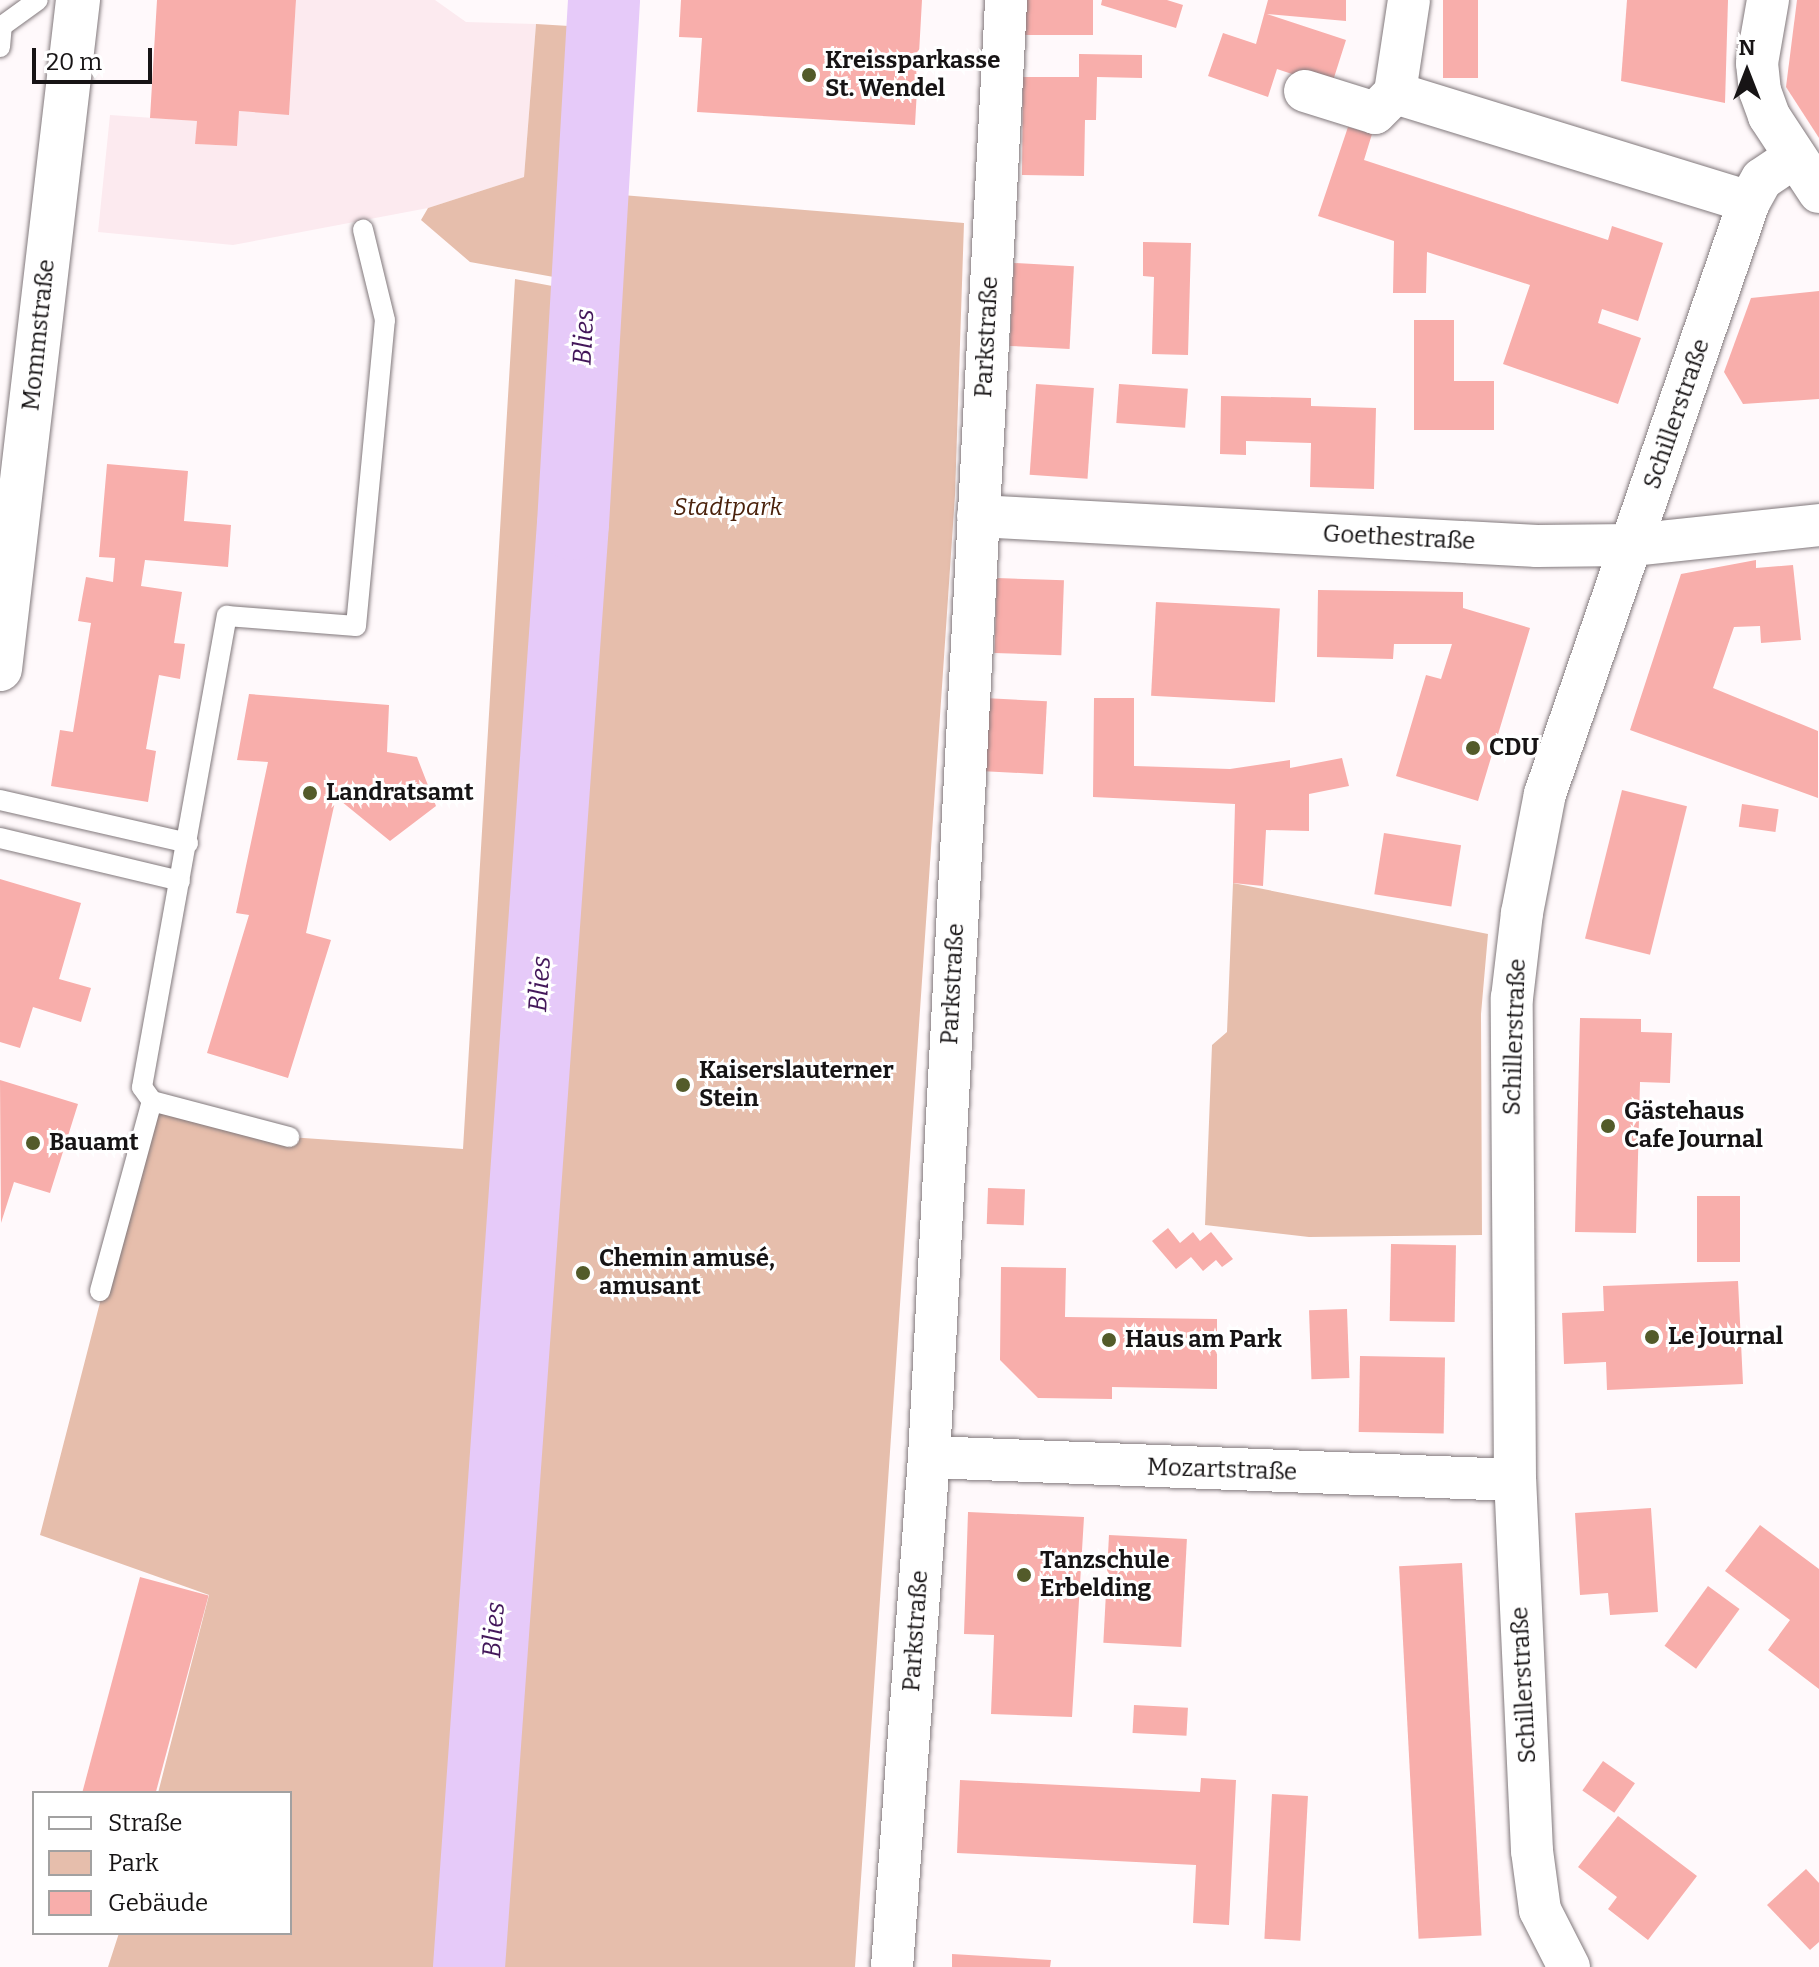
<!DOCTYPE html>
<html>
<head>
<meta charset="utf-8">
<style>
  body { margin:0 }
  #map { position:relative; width:1819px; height:1967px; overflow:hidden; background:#fff9fb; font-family:Bitter,serif }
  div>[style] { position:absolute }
  .built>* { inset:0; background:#fceaef }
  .green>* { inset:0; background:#e6beac }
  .river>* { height:72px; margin:-36px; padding:0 36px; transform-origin:36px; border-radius:36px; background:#e6caf9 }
  .building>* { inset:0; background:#f8aeab; transform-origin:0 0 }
  .roads { filter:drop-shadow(0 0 2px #82797c) drop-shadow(0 0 2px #82797c) }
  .lane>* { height:20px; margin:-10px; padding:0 10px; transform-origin:10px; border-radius:10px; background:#fff }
  .street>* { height:42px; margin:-21px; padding:0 21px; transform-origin:21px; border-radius:21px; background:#fff }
  .secondary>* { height:44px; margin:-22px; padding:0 22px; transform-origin:22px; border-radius:22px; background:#fff }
  .dots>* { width:22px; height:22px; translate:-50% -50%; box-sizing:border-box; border:4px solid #fff; border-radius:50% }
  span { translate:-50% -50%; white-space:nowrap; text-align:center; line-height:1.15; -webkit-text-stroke:6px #fff; paint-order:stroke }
  .poi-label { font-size:24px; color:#171415; font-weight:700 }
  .left { translate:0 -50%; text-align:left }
  .street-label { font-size:24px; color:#171415 }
  .park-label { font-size:24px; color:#4a210b; font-style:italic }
  .water-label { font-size:26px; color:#43175a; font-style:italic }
  .legend { position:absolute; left:32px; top:1791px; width:260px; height:144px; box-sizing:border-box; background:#fff; border:2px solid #a2a1a1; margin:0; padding:10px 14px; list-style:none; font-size:24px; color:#171415 }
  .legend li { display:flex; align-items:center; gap:16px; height:40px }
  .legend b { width:40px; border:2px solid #a2a1a1 }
  .north { position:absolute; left:1707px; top:32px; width:80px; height:80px; -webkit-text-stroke:6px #fff; paint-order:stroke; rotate:0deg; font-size:22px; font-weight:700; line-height:32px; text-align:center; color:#171415 }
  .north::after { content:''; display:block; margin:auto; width:28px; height:36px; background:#171415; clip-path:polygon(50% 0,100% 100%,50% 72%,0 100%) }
  .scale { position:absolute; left:32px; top:48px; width:120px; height:36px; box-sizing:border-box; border:4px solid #171415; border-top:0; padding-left:10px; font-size:24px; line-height:28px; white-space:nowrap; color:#171415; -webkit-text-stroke:6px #fff; paint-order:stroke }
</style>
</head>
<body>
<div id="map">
  <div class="built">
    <i style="clip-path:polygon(296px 0,435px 0,466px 22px,536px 24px,524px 177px,428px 208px,233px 245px,98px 232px,110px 115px,197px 121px,196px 144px,236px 146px,239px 111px,289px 114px)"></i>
  </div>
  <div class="green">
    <i style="clip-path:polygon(536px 24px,602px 28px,587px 283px,470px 262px,421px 220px,428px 208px,524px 177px)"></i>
    <i style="clip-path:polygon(622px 195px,964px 223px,955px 495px,855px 1967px,108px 1967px,119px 1933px,290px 1933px,290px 1793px,158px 1793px,209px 1595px,40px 1535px,152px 1101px,289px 1137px,463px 1149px,515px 279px,616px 298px)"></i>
    <i style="clip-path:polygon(1233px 883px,1488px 934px,1481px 1014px,1482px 1235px,1309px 1237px,1205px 1225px,1212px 1045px,1227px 1032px)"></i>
  </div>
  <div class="river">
    <i style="left:469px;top:1967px;width:1447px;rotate:-85.88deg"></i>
    <i style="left:573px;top:524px;width:525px;rotate:-86.61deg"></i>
  </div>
  <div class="building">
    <i style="clip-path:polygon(157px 0,296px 0,289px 115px,239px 111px,237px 146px,195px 144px,197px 121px,150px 118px)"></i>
    <i style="clip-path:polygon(681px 0,922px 0,915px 125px,697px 112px,702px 38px,679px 37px)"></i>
    <i style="left:1024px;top:0;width:69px;height:35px"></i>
    <i style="clip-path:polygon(1102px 0,1167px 0,1183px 5px,1176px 28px,1101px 5px)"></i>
    <i style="clip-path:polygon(1268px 0,1346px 0,1346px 21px,1267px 14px,1346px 40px,1331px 87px,1277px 69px,1268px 97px,1208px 76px,1223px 33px,1256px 44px)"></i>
    <i style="left:1443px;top:0;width:35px;height:78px"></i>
    <i style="clip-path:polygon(1627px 0,1728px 0,1725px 103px,1621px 81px)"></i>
    <i style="clip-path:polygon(1797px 0,1819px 0,1819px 138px,1786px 87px)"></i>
    <i style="clip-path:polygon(1079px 54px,1142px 55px,1142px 78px,1097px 77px,1096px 120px,1085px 120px,1084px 176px,1022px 175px,1023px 77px,1079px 77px)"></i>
    <i style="clip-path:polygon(1348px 127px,1372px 134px,1364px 160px,1608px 240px,1612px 226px,1663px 243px,1638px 321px,1602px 309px,1598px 323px,1641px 338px,1618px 404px,1503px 364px,1530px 285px,1427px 252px,1426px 293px,1393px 293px,1394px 241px,1318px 216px)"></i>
    <i style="clip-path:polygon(1143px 242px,1191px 243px,1188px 355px,1152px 354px,1154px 277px,1143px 276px)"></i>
    <i style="left:1014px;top:263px;width:60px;height:83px;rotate:3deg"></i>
    <i style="clip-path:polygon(1819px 291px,1819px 399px,1743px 404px,1724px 372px,1751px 298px)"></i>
    <i style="clip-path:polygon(1414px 320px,1454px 320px,1454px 381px,1494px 381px,1494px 430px,1414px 430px)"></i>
    <i style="left:1036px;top:384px;width:58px;height:91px;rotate:4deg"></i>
    <i style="left:1119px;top:384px;width:69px;height:39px;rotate:4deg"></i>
    <i style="clip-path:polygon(1221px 396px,1311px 398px,1311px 406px,1376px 408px,1374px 489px,1310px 487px,1311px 443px,1246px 441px,1246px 455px,1220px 454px)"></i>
    <i style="clip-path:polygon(107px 464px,188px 471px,184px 521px,231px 525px,228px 567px,145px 560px,141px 586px,182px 592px,174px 643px,185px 644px,180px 679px,159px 675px,146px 749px,156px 751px,148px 802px,51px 786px,60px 730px,73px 732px,91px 623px,78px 621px,86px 577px,113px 582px,115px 558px,99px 557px)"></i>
    <i style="clip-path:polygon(1756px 560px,1756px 568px,1793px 565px,1801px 640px,1761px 643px,1760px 626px,1734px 627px,1713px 688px,1818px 731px,1818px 798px,1630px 730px,1681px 574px)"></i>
    <i style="left:997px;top:578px;width:67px;height:75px;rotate:2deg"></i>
    <i style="clip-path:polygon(1318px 590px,1463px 592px,1463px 608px,1530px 628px,1478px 801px,1396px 776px,1426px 675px,1441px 679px,1452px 644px,1394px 644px,1393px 659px,1317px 657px)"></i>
    <i style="left:1156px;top:602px;width:124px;height:94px;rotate:3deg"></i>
    <i style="clip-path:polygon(249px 694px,389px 705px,387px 752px,417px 757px,436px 806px,390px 841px,336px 797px,306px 933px,331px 940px,288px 1078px,207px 1053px,249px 915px,236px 913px,268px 762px,237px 760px)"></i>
    <i style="left:984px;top:698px;width:63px;height:73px;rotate:3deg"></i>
    <i style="clip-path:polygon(1094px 698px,1134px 698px,1134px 766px,1230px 769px,1290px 760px,1290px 768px,1342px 758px,1349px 786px,1309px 794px,1309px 831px,1266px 830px,1263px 886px,1233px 883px,1235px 804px,1093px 797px)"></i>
    <i style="left:1622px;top:790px;width:67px;height:153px;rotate:14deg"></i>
    <i style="left:1742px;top:804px;width:37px;height:23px;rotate:8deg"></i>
    <i style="left:1384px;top:833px;width:78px;height:62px;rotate:9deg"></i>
    <i style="clip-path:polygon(0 879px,81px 903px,59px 979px,91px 988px,81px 1022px,33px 1007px,20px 1048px,0 1042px)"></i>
    <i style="clip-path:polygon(1580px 1018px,1641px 1019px,1641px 1032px,1672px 1033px,1670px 1083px,1640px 1082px,1636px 1233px,1575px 1232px)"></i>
    <i style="clip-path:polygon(0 1080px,78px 1104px,50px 1193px,14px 1182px,1px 1223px)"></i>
    <i style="left:988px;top:1188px;width:37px;height:36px;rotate:2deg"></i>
    <i style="left:1697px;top:1196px;width:43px;height:66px"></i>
    <i style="clip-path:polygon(1168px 1228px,1180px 1243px,1193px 1232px,1200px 1241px,1211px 1232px,1233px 1259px,1222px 1267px,1216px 1260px,1203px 1271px,1191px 1257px,1176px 1269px,1152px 1241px)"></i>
    <i style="left:1391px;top:1244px;width:65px;height:77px;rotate:1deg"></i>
    <i style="clip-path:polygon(1001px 1267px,1066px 1268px,1065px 1317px,1217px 1319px,1217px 1389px,1112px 1387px,1112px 1399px,1038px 1398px,1000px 1360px)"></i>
    <i style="clip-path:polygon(1738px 1281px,1743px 1384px,1607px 1390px,1606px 1362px,1564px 1364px,1562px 1313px,1604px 1311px,1603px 1286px)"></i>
    <i style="left:1347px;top:1309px;width:69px;height:38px;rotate:88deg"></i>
    <i style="left:1360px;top:1356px;width:85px;height:76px;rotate:1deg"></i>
    <i style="clip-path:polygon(1651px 1508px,1658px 1612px,1610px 1615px,1608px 1593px,1580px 1595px,1575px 1513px)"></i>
    <i style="clip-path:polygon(968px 1512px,1084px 1517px,1072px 1717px,991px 1714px,994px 1635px,964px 1634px)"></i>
    <i style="clip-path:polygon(1760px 1525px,1819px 1569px,1819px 1689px,1768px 1650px,1790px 1620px,1725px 1571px)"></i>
    <i style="left:1109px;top:1535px;width:78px;height:108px;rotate:3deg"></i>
    <i style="left:1462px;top:1563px;width:373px;height:63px;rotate:87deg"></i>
    <i style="left:140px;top:1577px;width:71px;height:223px;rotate:15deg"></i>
    <i style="left:1708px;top:1586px;width:39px;height:74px;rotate:36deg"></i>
    <i style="left:1134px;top:1705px;width:54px;height:28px;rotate:3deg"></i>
    <i style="left:1603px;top:1761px;width:39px;height:36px;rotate:35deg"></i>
    <i style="clip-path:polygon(1201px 1778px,1236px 1780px,1229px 1925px,1193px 1923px,1196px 1865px,957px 1853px,960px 1780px,1200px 1792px)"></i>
    <i style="left:1272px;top:1794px;width:36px;height:145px;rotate:3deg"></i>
    <i style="clip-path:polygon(1618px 1816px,1697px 1876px,1648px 1940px,1608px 1909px,1617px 1897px,1578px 1867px)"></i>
    <i style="clip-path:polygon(1806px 1869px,1819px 1883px,1819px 1942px,1810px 1950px,1767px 1905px)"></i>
    <i style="clip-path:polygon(952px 1954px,1051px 1960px,1050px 1967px,952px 1967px)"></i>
  </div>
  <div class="roads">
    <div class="lane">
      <i style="left:0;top:47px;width:21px;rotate:-85deg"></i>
      <i style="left:2px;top:26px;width:44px;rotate:-35.8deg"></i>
      <i style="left:0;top:800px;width:193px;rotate:12.9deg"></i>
      <i style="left:0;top:838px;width:185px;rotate:13.4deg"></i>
      <i style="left:152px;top:1101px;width:142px;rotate:14.7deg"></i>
      <i style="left:100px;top:1291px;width:197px;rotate:-74.7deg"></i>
      <i style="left:152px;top:1101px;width:17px;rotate:-126deg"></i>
      <i style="left:142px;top:1087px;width:479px;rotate:-79.8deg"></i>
      <i style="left:227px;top:616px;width:129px;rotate:4.4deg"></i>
      <i style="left:356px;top:626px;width:307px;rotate:-84.6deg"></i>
      <i style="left:385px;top:320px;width:93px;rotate:-103.7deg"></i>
    </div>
    <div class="street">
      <i style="left:1409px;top:0;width:94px;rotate:98.6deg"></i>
      <i style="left:1395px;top:93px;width:370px;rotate:17.1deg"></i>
      <i style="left:1768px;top:0;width:64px;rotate:99.9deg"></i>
      <i style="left:1757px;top:63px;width:28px;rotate:84deg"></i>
      <i style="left:1760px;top:91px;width:27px;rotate:70deg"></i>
      <i style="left:1769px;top:116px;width:91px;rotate:56.7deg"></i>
      <i style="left:1305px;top:91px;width:73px;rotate:17.4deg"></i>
      <i style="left:1375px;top:113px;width:28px;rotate:-45deg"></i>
      <i style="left:978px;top:516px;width:560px;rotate:3.07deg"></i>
      <i style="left:1537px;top:546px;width:95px;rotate:-0.6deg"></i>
      <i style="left:1632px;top:545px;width:188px;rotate:-6.1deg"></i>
      <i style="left:929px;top:1457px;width:586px;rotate:2.25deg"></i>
      <i style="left:892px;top:1967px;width:511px;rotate:-85.85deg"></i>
      <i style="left:929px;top:1457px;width:1459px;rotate:-86.97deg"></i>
      <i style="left:1569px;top:1967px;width:64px;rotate:-117deg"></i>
      <i style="left:1540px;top:1910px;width:60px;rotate:-97.7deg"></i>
      <i style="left:1532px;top:1851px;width:371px;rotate:-92.6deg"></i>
      <i style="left:1515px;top:1480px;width:482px;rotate:-90.4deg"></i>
      <i style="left:1512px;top:998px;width:86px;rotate:-83.3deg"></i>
      <i style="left:1522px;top:913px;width:121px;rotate:-79.1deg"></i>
      <i style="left:1545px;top:794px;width:626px;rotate:-70.99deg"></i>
      <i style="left:1749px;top:202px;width:26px;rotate:-61deg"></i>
      <i style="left:1762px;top:179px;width:40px;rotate:-34deg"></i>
    </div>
    <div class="secondary">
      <i style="left:0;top:669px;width:674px;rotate:-83.35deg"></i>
    </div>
  </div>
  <div class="dots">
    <i style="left:809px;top:75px;background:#535b2a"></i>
    <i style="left:1473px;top:748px;background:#535b2a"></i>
    <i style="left:310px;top:793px;background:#535b2a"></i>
    <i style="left:683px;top:1085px;background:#535b2a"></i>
    <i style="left:1608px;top:1126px;background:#535b2a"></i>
    <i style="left:33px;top:1143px;background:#535b2a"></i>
    <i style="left:583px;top:1273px;background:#535b2a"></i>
    <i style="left:1652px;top:1337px;background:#535b2a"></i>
    <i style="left:1109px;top:1340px;background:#535b2a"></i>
    <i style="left:1024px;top:1575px;background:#535b2a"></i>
  </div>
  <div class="poi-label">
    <span class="left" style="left:825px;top:75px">Kreissparkasse<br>St. Wendel</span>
    <span class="left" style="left:1489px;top:748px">CDU</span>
    <span class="left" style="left:326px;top:793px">Landratsamt</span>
    <span class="left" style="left:699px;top:1085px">Kaiserslauterner<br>Stein</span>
    <span class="left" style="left:1624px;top:1126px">Gästehaus<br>Cafe Journal</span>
    <span class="left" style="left:49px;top:1143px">Bauamt</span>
    <span class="left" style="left:599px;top:1273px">Chemin amusé,<br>amusant</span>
    <span class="left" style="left:1668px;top:1337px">Le Journal</span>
    <span class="left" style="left:1125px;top:1340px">Haus am Park</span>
    <span class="left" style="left:1040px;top:1575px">Tanzschule<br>Erbelding</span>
  </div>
  <div class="street-label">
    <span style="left:39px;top:335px;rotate:-84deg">Mommstraße</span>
    <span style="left:987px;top:337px;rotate:-87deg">Parkstraße</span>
    <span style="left:1677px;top:414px;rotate:-71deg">Schillerstraße</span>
    <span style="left:1399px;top:538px;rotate:3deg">Goethestraße</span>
    <span style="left:953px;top:984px;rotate:-87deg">Parkstraße</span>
    <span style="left:1515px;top:1037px;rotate:-88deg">Schillerstraße</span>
    <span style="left:1222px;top:1470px;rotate:2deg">Mozartstraße</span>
    <span style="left:916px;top:1631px;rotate:-86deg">Parkstraße</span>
    <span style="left:1524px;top:1685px;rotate:-93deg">Schillerstraße</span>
  </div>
  <div class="park-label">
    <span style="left:728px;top:508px">Stadtpark</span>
  </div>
  <div class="water-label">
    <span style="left:584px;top:337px;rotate:-87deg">Blies</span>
    <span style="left:540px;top:984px;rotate:-86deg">Blies</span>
    <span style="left:494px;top:1630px;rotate:-86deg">Blies</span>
  </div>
  <ul class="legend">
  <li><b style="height:10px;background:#fff"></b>Straße</li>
  <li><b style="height:22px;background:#e6beac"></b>Park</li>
  <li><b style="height:22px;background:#f8aeab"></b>Gebäude</li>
  </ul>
  <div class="north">N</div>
  <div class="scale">20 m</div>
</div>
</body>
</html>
